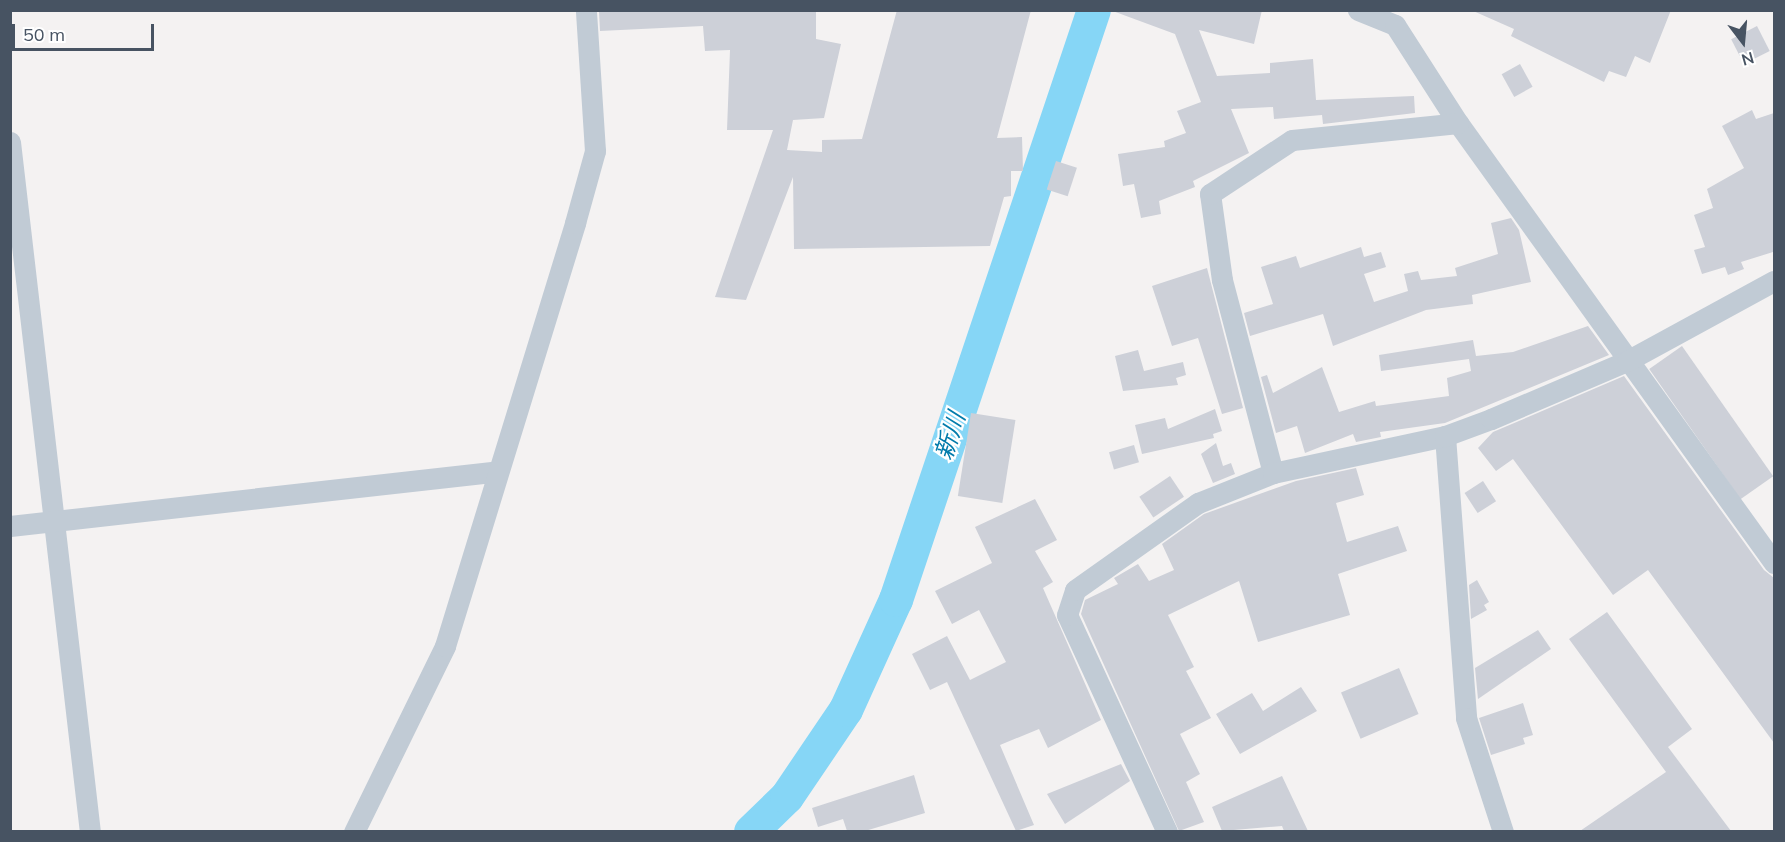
<!DOCTYPE html>
<html>
<head>
<meta charset="utf-8">
<style>
  body { margin:0 }
  #map { position:relative; width:1785px; height:842px; overflow:hidden; background:#f4f2f2; font-family:Mulish,"Noto Sans JP",sans-serif }
  div>[style] { position:absolute }
  .river>* { height:34px; margin:-17px; padding:0 17px; transform-origin:17px; border-radius:17px; background:#86d6f6 }
  .building>* { inset:0; background:#cdd0d8; transform-origin:0 0 }
  .minor>* { height:21px; margin:-10.5px; padding:0 10.5px; transform-origin:10.5px; border-radius:10.5px; background:#c1cbd5 }
  span { translate:-50% -50%; white-space:nowrap; text-align:center; line-height:1.15; -webkit-text-stroke:4.5px #fff; paint-order:stroke }
  .water-label { font-size:24px; color:#027bab; font-style:italic }
  .frame { position:absolute; inset:0; border:12px solid #475362; pointer-events:none }
  .north { position:absolute; left:1713px; top:12px; width:60px; height:60px; -webkit-text-stroke:4px #fff; paint-order:stroke; rotate:164deg; font-size:16px; font-weight:700; line-height:24px; text-align:center; color:#475362 }
  .north::after { content:''; display:block; margin:auto; width:21px; height:27px; background:#475362; clip-path:polygon(50% 0,100% 100%,50% 72%,0 100%) }
  .scale { position:absolute; left:12px; top:24px; width:142px; height:27px; box-sizing:border-box; border:3px solid #475362; border-top:0; padding-left:8px; font-size:18px; line-height:21px; white-space:nowrap; color:#475362; -webkit-text-stroke:4px #fff; paint-order:stroke }
</style>
</head>
<body>
<div id="map">
  <div class="river">
    <i style="left:751px;top:832px;width:50px;rotate:-44.2deg"></i>
    <i style="left:787px;top:797px;width:105px;rotate:-55.9deg"></i>
    <i style="left:846px;top:710px;width:121px;rotate:-65.6deg"></i>
    <i style="left:896px;top:600px;width:622px;rotate:-71.45deg"></i>
  </div>
  <div class="building">
    <i style="clip-path:polygon(816px 10px,816px 39px,841px 44px,824px 118px,793px 120px,787px 150px,822px 152px,822px 140px,862px 139px,897px 10px,1031px 10px,997px 138px,1022px 137px,1023px 171px,1011px 171px,1011px 196px,1004px 197px,990px 246px,794px 249px,793px 177px,746px 300px,715px 297px,773px 130px,727px 130px,730px 50px,705px 51px,703px 26px,600px 31px,599px 12px)"></i>
    <i style="clip-path:polygon(1110px 10px,1262px 10px,1254px 44px,1199px 30px,1217px 76px,1270px 73px,1270px 63px,1313px 59px,1316px 100px,1414px 96px,1415px 113px,1323px 124px,1322px 115px,1274px 119px,1273px 107px,1231px 109px,1249px 153px,1193px 181px,1195px 187px,1159px 201px,1161px 214px,1141px 218px,1134px 184px,1123px 186px,1118px 154px,1165px 147px,1164px 141px,1186px 133px,1177px 111px,1201px 102px,1175px 34px)"></i>
    <i style="clip-path:polygon(1471px 10px,1671px 10px,1650px 63px,1635px 56px,1626px 77px,1609px 71px,1604px 82px,1511px 36px,1514px 29px)"></i>
    <i style="left:1757px;top:26px;width:28px;height:29px;rotate:63deg"></i>
    <i style="left:1520px;top:64px;width:26px;height:21px;rotate:61deg"></i>
    <i style="clip-path:polygon(1752px 110px,1756px 119px,1774px 113px,1773px 252px,1741px 262px,1744px 269px,1728px 275px,1725px 267px,1702px 274px,1694px 250px,1705px 247px,1694px 215px,1713px 208px,1707px 189px,1744px 168px,1722px 126px)"></i>
    <i style="left:1056px;top:161px;width:22px;height:30px;rotate:18deg"></i>
    <i style="clip-path:polygon(1511px 218px,1519px 230px,1531px 282px,1472px 295px,1473px 304px,1426px 310px,1333px 346px,1323px 314px,1250px 336px,1244px 313px,1273px 304px,1261px 267px,1296px 256px,1300px 268px,1361px 247px,1364px 257px,1381px 252px,1386px 267px,1364px 274px,1374px 302px,1408px 291px,1404px 274px,1418px 271px,1421px 280px,1457px 276px,1455px 268px,1498px 254px,1491px 223px)"></i>
    <i style="clip-path:polygon(1207px 268px,1243px 408px,1222px 414px,1198px 338px,1172px 346px,1152px 286px)"></i>
    <i style="clip-path:polygon(1588px 326px,1609px 355px,1445px 423px,1380px 432px,1381px 437px,1356px 442px,1353px 434px,1305px 453px,1297px 426px,1276px 433px,1261px 377px,1267px 375px,1273px 393px,1322px 367px,1339px 412px,1375px 401px,1376px 406px,1449px 396px,1447px 378px,1471px 371px,1469px 359px,1381px 371px,1379px 355px,1473px 340px,1476px 356px,1513px 352px)"></i>
    <i style="left:1682px;top:346px;width:159px;height:40px;rotate:55deg"></i>
    <i style="clip-path:polygon(1138px 350px,1144px 371px,1183px 362px,1186px 375px,1176px 378px,1178px 385px,1123px 391px,1115px 356px)"></i>
    <i style="clip-path:polygon(1624px 376px,1764px 570px,1774px 578px,1774px 743px,1648px 570px,1613px 595px,1513px 459px,1496px 471px,1478px 448px,1493px 432px)"></i>
    <i style="clip-path:polygon(1215px 409px,1222px 431px,1213px 434px,1214px 438px,1142px 454px,1135px 425px,1165px 418px,1168px 429px)"></i>
    <i style="left:971px;top:413px;width:45px;height:84px;rotate:9deg"></i>
    <i style="clip-path:polygon(1216px 443px,1223px 466px,1231px 463px,1235px 474px,1213px 483px,1201px 454px)"></i>
    <i style="left:1134px;top:445px;width:18px;height:26px;rotate:74deg"></i>
    <i style="clip-path:polygon(1356px 468px,1364px 495px,1336px 503px,1347px 542px,1398px 526px,1407px 551px,1338px 574px,1350px 615px,1258px 642px,1239px 581px,1168px 615px,1194px 667px,1186px 671px,1211px 718px,1180px 734px,1200px 774px,1186px 782px,1204px 822px,1179px 831px,1081px 614px,1085px 600px,1118px 584px,1114px 578px,1138px 564px,1149px 581px,1174px 570px,1162px 544px,1204px 514px,1296px 481px)"></i>
    <i style="left:1170px;top:476px;width:25px;height:37px;rotate:56deg"></i>
    <i style="left:1483px;top:481px;width:24px;height:22px;rotate:57deg"></i>
    <i style="clip-path:polygon(1035px 499px,1057px 540px,1035px 551px,1053px 582px,1043px 588px,1101px 720px,1048px 748px,1039px 729px,1000px 745px,1034px 825px,1016px 831px,947px 682px,930px 690px,912px 654px,947px 636px,970px 680px,1006px 662px,979px 610px,952px 624px,935px 591px,992px 563px,975px 527px)"></i>
    <i style="clip-path:polygon(1477px 580px,1489px 602px,1484px 605px,1487px 610px,1471px 619px,1469px 585px)"></i>
    <i style="clip-path:polygon(1607px 612px,1692px 729px,1668px 747px,1731px 831px,1580px 831px,1666px 772px,1569px 639px)"></i>
    <i style="clip-path:polygon(1538px 630px,1551px 649px,1478px 699px,1475px 668px)"></i>
    <i style="left:1399px;top:668px;width:50px;height:63px;rotate:67deg"></i>
    <i style="clip-path:polygon(1301px 687px,1317px 711px,1240px 754px,1216px 714px,1252px 693px,1263px 711px)"></i>
    <i style="clip-path:polygon(1523px 703px,1533px 735px,1523px 738px,1525px 744px,1491px 755px,1479px 718px)"></i>
    <i style="clip-path:polygon(1121px 764px,1130px 781px,1065px 824px,1047px 794px)"></i>
    <i style="clip-path:polygon(914px 775px,925px 813px,865px 831px,847px 831px,843px 819px,818px 827px,812px 808px)"></i>
    <i style="clip-path:polygon(1282px 776px,1308px 831px,1284px 831px,1282px 826px,1222px 831px,1212px 807px)"></i>
  </div>
  <div class="minor">
    <i style="left:1358px;top:10px;width:40px;rotate:22deg"></i>
    <i style="left:1395px;top:25px;width:117px;rotate:57.3deg"></i>
    <i style="left:1458px;top:123px;width:542px;rotate:54.31deg"></i>
    <i style="left:10px;top:142px;width:695px;rotate:83.39deg"></i>
    <i style="left:1445px;top:436px;width:283px;rotate:85.7deg"></i>
    <i style="left:1466px;top:718px;width:120px;rotate:72deg"></i>
    <i style="left:1273px;top:473px;width:200px;rotate:-104.8deg"></i>
    <i style="left:1222px;top:280px;width:87px;rotate:-97.9deg"></i>
    <i style="left:1210px;top:194px;width:98px;rotate:-33.4deg"></i>
    <i style="left:1292px;top:140px;width:167px;rotate:-5.8deg"></i>
    <i style="left:10px;top:526px;width:487px;rotate:-6.4deg"></i>
    <i style="left:354px;top:832px;width:207px;rotate:-63.9deg"></i>
    <i style="left:445px;top:646px;width:443px;rotate:-72.9deg"></i>
    <i style="left:575px;top:223px;width:75px;rotate:-74.5deg"></i>
    <i style="left:595px;top:151px;width:141px;rotate:-93.7deg"></i>
    <i style="left:1167px;top:832px;width:239px;rotate:-114.7deg"></i>
    <i style="left:1067px;top:615px;width:26px;rotate:-72deg"></i>
    <i style="left:1075px;top:590px;width:151px;rotate:-35.3deg"></i>
    <i style="left:1198px;top:503px;width:81px;rotate:-21.8deg"></i>
    <i style="left:1273px;top:473px;width:176px;rotate:-12.1deg"></i>
    <i style="left:1445px;top:436px;width:49px;rotate:-20.3deg"></i>
    <i style="left:1491px;top:419px;width:148px;rotate:-23.1deg"></i>
    <i style="left:1627px;top:361px;width:167px;rotate:-28.6deg"></i>
  </div>
  <div class="water-label">
    <span style="left:950px;top:436px;rotate:-72deg">新川</span>
  </div>
  <div class="frame"></div>
  <div class="north">N</div>
  <div class="scale">50 m</div>
</div>
</body>
</html>
